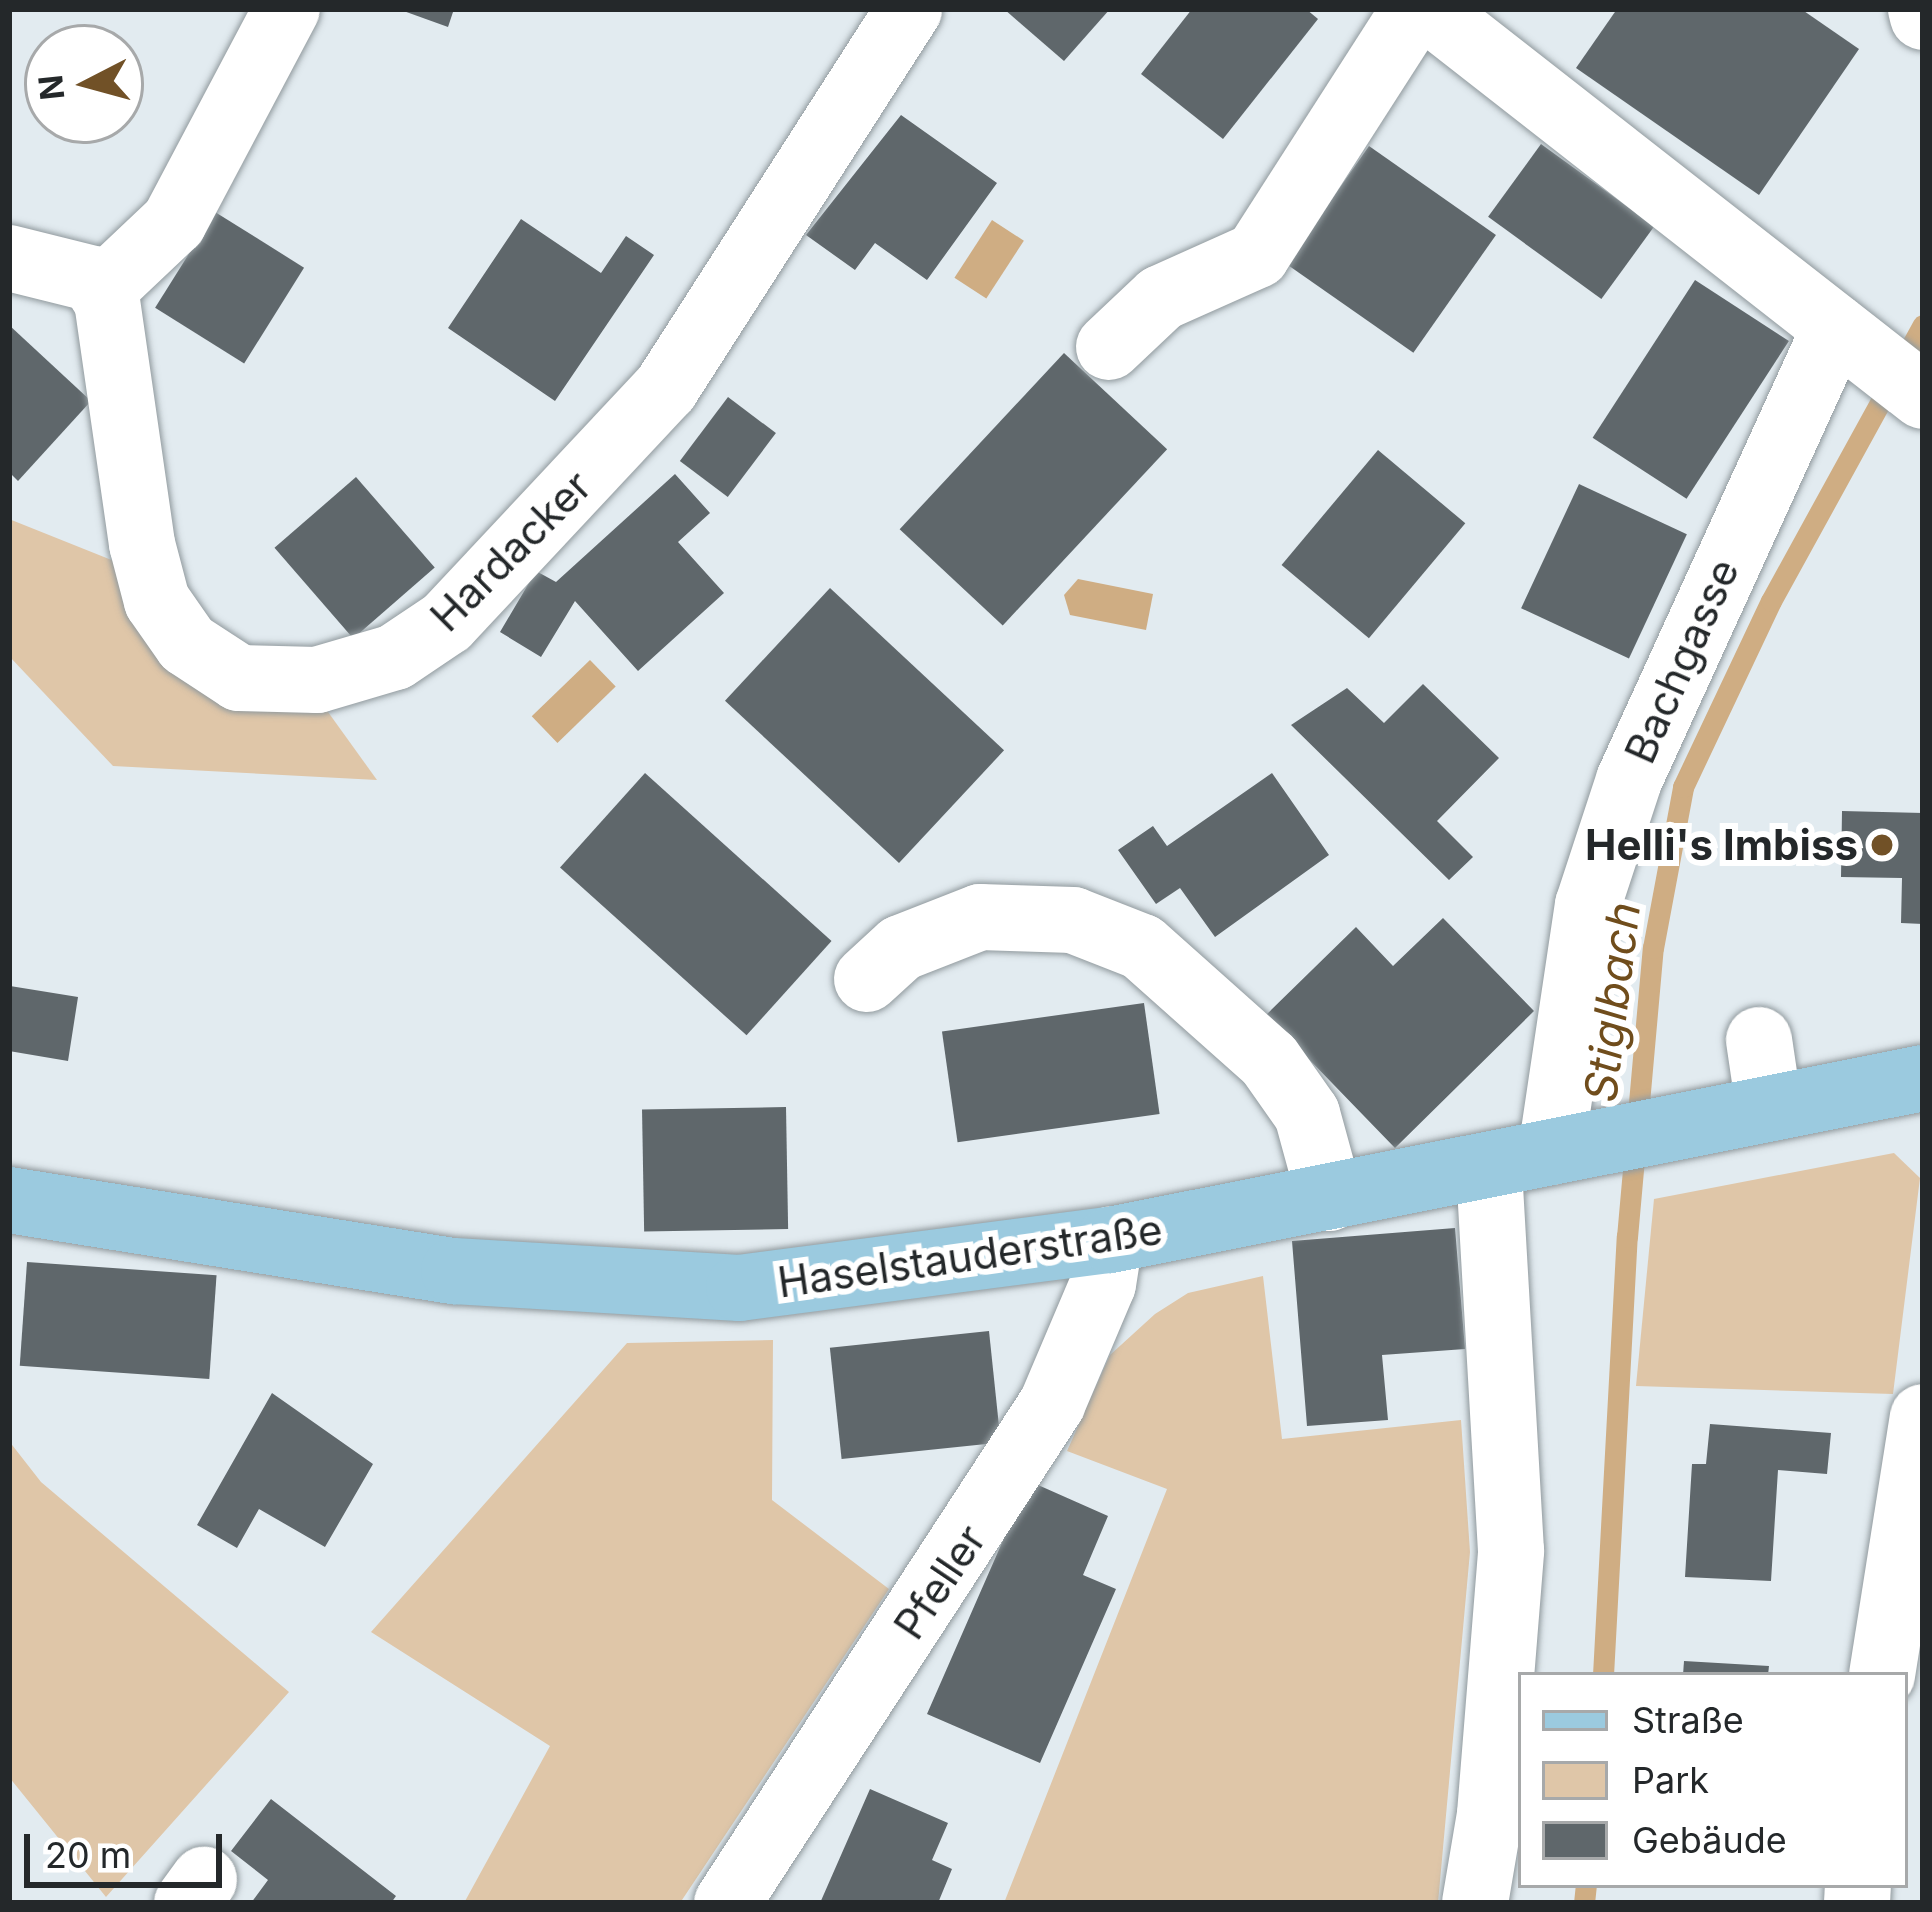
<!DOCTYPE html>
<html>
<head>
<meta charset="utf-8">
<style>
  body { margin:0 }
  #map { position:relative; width:1932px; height:1912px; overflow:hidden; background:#e2ebf0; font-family:Inter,sans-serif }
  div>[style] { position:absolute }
  .green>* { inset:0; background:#dfc6a8 }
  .water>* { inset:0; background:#cfad83; transform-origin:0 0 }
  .stream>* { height:21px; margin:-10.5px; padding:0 10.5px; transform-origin:10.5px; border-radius:10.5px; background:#cfad83 }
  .building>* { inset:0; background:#5f676b; transform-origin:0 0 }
  .roads { filter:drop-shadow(0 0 3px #919a9e) drop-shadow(0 0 3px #919a9e) }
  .minor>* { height:66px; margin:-33px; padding:0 33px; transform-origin:33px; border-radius:33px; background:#fff }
  .major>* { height:66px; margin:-33px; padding:0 33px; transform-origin:33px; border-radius:33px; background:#9bcadf }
  .dots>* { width:33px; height:33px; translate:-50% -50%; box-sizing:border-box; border:6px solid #fff; border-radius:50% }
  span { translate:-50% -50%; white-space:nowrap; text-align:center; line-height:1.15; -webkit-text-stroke:12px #fff; paint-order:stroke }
  .street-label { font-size:42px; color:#24282a }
  .poi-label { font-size:42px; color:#24282a; font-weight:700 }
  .right { translate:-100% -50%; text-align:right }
  .water-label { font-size:45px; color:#704d1c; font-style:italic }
  .frame { position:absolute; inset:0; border:12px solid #24282a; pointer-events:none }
  .legend { position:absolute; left:1518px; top:1672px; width:390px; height:216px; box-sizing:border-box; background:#fff; border:3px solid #a7a9aa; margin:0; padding:15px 21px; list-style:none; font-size:36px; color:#24282a }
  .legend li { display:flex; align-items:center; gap:24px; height:60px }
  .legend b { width:60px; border:3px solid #a7a9aa }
  .north { position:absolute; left:24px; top:24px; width:120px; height:120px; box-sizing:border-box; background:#fff; border:3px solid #a7a9aa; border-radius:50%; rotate:264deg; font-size:33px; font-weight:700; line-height:48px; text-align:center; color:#24282a }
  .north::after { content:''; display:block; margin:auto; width:42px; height:54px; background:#715127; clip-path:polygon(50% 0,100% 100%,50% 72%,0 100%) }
  .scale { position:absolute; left:24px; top:1834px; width:198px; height:54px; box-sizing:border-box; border:6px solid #24282a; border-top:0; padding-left:15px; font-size:36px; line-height:42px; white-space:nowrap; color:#24282a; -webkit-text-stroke:9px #fff; paint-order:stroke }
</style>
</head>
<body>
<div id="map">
  <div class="green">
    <i style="clip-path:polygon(9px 519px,114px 561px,323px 705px,377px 780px,113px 766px,9px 656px)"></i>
    <i style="clip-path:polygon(1894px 1153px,1920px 1178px,1893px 1394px,1636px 1386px,1654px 1199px)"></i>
    <i style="clip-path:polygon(1263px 1276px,1282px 1439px,1461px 1420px,1470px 1552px,1438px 1903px,1004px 1903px,1167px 1489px,1067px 1451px,1110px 1355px,1155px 1314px,1188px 1293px)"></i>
    <i style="clip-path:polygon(773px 1340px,772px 1500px,889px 1589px,680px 1903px,464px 1903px,550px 1746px,371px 1632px,627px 1343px)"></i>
    <i style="clip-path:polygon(9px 1441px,41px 1482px,289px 1692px,106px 1897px,9px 1777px)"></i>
  </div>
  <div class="water">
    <i style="left:992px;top:220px;width:38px;height:69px;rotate:33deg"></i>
    <i style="clip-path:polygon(1078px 579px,1153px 594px,1146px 630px,1070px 615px,1064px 595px)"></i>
    <i style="left:590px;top:660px;width:37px;height:81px;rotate:46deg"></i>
  </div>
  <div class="stream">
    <i style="left:1603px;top:1675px;width:439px;rotate:-86.9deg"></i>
    <i style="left:1627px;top:1237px;width:290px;rotate:-84.9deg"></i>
    <i style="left:1653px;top:948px;width:164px;rotate:-79.4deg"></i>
    <i style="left:1683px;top:787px;width:206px;rotate:-64.7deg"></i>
    <i style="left:1771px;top:601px;width:315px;rotate:-61.2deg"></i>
    <i style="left:1584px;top:1903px;width:18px;rotate:-84deg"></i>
  </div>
  <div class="building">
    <i style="clip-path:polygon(398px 9px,454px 9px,448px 27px)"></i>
    <i style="clip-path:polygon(1004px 9px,1110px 9px,1064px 61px)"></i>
    <i style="clip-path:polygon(1192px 9px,1306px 9px,1318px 19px,1223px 139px,1141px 74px)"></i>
    <i style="clip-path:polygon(1617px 9px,1801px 9px,1859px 49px,1759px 195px,1576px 68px)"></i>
    <i style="clip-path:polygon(901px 115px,997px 183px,927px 280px,875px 243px,855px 270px,806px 235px)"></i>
    <i style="left:1541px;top:144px;width:140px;height:90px;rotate:36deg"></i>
    <i style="left:1369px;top:146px;width:155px;height:144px;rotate:35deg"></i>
    <i style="left:215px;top:212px;width:105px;height:113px;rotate:32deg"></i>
    <i style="clip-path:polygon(521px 219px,601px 273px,626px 236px,654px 255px,555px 401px,448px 328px)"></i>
    <i style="left:1695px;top:280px;width:112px;height:188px;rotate:33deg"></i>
    <i style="clip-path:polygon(9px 325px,91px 401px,18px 481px,9px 472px)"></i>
    <i style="left:1064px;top:353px;width:141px;height:241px;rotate:43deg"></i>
    <i style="left:728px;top:397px;width:60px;height:80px;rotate:37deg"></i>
    <i style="left:1378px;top:450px;width:114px;height:150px;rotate:40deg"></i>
    <i style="clip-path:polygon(675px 474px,710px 513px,678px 542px,724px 593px,638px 671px,575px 601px,541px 657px,500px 632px,536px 571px,556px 582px)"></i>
    <i style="left:356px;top:477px;width:120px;height:108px;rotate:49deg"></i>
    <i style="left:1579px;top:484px;width:119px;height:137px;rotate:25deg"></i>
    <i style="left:830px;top:588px;width:238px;height:154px;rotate:43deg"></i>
    <i style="clip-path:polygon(1423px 684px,1499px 758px,1437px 821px,1473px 857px,1449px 880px,1291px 725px,1347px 688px,1384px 723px)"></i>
    <i style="left:645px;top:773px;width:251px;height:127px;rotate:42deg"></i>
    <i style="clip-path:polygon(1272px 773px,1329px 855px,1215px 937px,1180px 888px,1156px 904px,1118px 850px,1153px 826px,1167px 846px)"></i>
    <i style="clip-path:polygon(1842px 811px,1923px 813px,1923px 924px,1901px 923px,1902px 878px,1841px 877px)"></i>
    <i style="clip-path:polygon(1443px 918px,1534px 1011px,1395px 1148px,1266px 1015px,1356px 927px,1393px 966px)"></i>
    <i style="clip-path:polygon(10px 986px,78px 997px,68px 1061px,9px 1051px)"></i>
    <i style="left:1144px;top:1003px;width:112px;height:204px;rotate:82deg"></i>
    <i style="left:786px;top:1107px;width:122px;height:144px;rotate:89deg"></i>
    <i style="clip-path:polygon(1455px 1228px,1465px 1349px,1382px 1355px,1388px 1420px,1307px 1426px,1292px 1241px)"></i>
    <i style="left:27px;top:1262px;width:190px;height:104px;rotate:4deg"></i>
    <i style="left:989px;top:1331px;width:112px;height:160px;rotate:84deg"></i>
    <i style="clip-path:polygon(272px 1393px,373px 1464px,325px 1547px,259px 1509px,237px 1548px,197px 1525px)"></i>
    <i style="clip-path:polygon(1710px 1424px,1831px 1433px,1827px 1474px,1778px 1470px,1771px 1581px,1685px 1577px,1692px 1464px,1706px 1464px)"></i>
    <i style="clip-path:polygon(1029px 1481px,1108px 1516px,1083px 1575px,1116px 1589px,1040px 1763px,927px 1714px)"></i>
    <i style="clip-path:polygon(1684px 1661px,1769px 1666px,1768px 1675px,1683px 1675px)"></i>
    <i style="clip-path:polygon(870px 1789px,948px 1823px,932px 1860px,952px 1869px,938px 1903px,820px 1903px)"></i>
    <i style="clip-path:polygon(271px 1799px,396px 1896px,391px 1903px,251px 1903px,268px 1880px,231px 1851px)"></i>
  </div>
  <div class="roads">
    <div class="minor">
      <i style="left:1428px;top:9px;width:628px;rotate:38.02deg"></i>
      <i style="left:1921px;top:9px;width:8px;rotate:76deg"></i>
      <i style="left:9px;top:258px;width:87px;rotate:14deg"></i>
      <i style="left:93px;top:279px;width:26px;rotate:58deg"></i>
      <i style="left:107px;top:301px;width:246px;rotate:81.8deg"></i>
      <i style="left:142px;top:544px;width:59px;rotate:75.3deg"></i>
      <i style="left:157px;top:601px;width:52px;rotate:55.1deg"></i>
      <i style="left:187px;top:644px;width:62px;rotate:33.2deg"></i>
      <i style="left:239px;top:678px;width:78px;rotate:1.5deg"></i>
      <i style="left:317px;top:680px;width:81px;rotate:-16.4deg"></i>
      <i style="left:395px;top:657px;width:63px;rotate:-33.9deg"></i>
      <i style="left:447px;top:622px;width:320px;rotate:-46.9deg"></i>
      <i style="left:666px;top:388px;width:450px;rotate:-57.3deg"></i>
      <i style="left:101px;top:291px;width:100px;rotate:-43.4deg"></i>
      <i style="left:174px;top:222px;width:241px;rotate:-62.1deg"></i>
      <i style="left:1109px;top:347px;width:71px;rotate:-43.3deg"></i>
      <i style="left:1161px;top:298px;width:105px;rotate:-24.1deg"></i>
      <i style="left:1257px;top:255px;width:292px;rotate:-57.3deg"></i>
      <i style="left:867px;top:979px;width:46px;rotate:-42.4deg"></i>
      <i style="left:901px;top:948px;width:85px;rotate:-21.4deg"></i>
      <i style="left:980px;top:917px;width:93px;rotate:1.8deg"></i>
      <i style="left:1073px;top:920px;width:74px;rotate:21.4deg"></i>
      <i style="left:1142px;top:947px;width:170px;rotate:41.7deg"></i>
      <i style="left:1269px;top:1060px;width:66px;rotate:54.9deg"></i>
      <i style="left:1307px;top:1114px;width:87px;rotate:74.7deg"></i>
      <i style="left:1759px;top:1040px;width:69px;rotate:81.6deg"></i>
      <i style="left:1551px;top:1152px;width:250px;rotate:-81.5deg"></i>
      <i style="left:1588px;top:905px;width:132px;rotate:-71.8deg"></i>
      <i style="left:1629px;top:780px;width:497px;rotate:-65.5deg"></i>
      <i style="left:1882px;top:1675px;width:261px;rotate:-81deg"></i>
      <i style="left:187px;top:1903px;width:29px;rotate:-54deg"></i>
      <i style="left:727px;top:1903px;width:596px;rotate:-56.92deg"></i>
      <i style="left:1052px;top:1404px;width:130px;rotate:-67deg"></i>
      <i style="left:1103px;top:1284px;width:45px;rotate:-81deg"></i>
      <i style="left:1475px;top:1903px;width:90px;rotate:-80.4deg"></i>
      <i style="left:1490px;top:1814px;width:264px;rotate:-85.4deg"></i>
      <i style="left:1511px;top:1551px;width:386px;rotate:-93.3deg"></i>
      <i style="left:1857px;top:1903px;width:18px;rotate:-87deg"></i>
    </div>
    <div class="major">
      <i style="left:9px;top:1200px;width:451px;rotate:9.1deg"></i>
      <i style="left:454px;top:1271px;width:286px;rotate:3.4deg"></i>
      <i style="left:739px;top:1288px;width:374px;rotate:-7.4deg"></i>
      <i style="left:1110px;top:1240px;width:829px;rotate:-11.27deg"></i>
    </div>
  </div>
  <div class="dots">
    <i style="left:1882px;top:845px;background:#715127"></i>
  </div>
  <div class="street-label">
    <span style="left:511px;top:551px;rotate:-45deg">Hardacker</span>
    <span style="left:1682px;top:661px;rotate:-66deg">Bachgasse</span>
    <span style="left:970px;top:1256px;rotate:-8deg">Haselstauderstraße</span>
    <span style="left:940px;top:1582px;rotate:-56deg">Pfeller</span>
  </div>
  <div class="poi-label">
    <span class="right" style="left:1858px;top:845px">Helli's Imbiss</span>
  </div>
  <div class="water-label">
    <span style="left:1612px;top:1002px;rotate:-83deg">Stiglbach</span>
  </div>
  <div class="frame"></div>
  <ul class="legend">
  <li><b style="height:15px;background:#9bcadf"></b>Straße</li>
  <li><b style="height:33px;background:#dfc6a8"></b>Park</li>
  <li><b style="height:33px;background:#5f676b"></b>Gebäude</li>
  </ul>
  <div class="north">N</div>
  <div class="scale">20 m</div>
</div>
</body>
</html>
